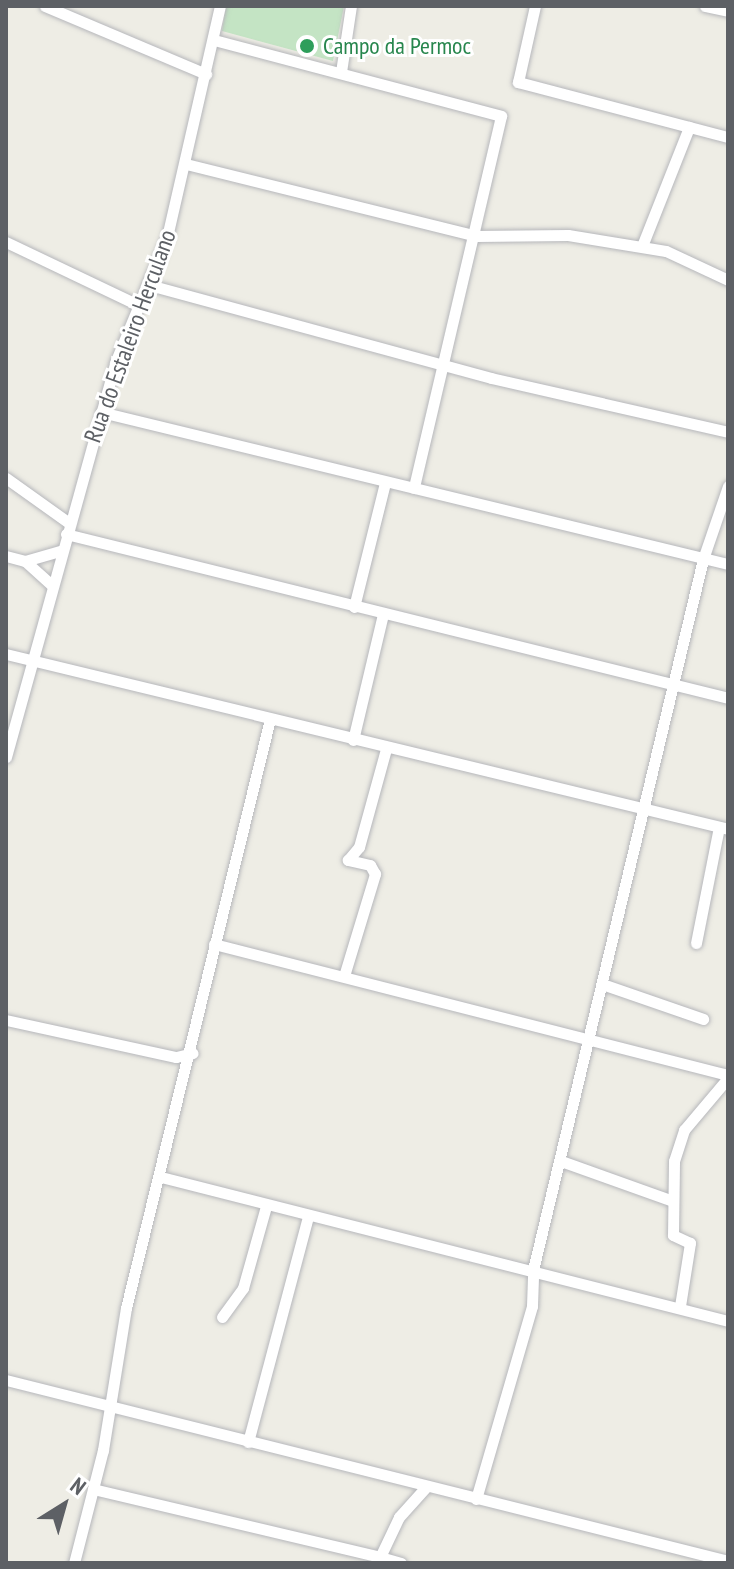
<!DOCTYPE html>
<html>
<head>
<meta charset="utf-8">
<style>
  body { margin:0 }
  #map { position:relative; width:734px; height:1569px; overflow:hidden; background:#eeede5; font-family:"PT Sans Narrow",sans-serif }
  div>[style] { position:absolute }
  .green>* { inset:0; background:#c4e4c4 }
  .roads { filter:drop-shadow(0 0 2px #b6b7bb) drop-shadow(0 0 2px #b6b7bb) }
  .minor>* { height:11px; margin:-5.5px; padding:0 5.5px; transform-origin:5.5px; border-radius:5.5px; background:#fff }
  .dots>* { width:22px; height:22px; translate:-50% -50%; box-sizing:border-box; border:4px solid #fff; border-radius:50% }
  span { translate:-50% -50%; white-space:nowrap; text-align:center; line-height:1.15; -webkit-text-stroke:6px #fff; paint-order:stroke }
  .leisure-label { font-size:24px; color:#27864d }
  .left { translate:0 -50%; text-align:left }
  .street-label { font-size:24px; color:#5d6065 }
  .frame { position:absolute; inset:0; border:8px solid #5d6065; pointer-events:none }
  .north { position:absolute; left:24px; top:1465px; width:80px; height:80px; -webkit-text-stroke:6px #fff; paint-order:stroke; rotate:37deg; font-size:22px; font-weight:700; line-height:32px; text-align:center; color:#5d6065 }
  .north::after { content:''; display:block; margin:auto; width:28px; height:36px; background:#5d6065; clip-path:polygon(50% 0,100% 100%,50% 72%,0 100%) }
</style>
</head>
<body>
<div id="map">
  <div class="green">
    <i style="clip-path:polygon(226px 6px,344px 6px,333px 61px,222px 31px)"></i>
  </div>
  <div class="roads">
    <div class="minor">
      <i style="left:45px;top:6px;width:175px;rotate:22.9deg"></i>
      <i style="left:535px;top:6px;width:78px;rotate:102.6deg"></i>
      <i style="left:518px;top:82px;width:217px;rotate:14.7deg"></i>
      <i style="left:705px;top:6px;width:24px;rotate:12deg"></i>
      <i style="left:214px;top:40px;width:297px;rotate:14.8deg"></i>
      <i style="left:501px;top:116px;width:382px;rotate:103.2deg"></i>
      <i style="left:341px;top:72px;width:67px;rotate:-81.4deg"></i>
      <i style="left:186px;top:164px;width:299px;rotate:13.9deg"></i>
      <i style="left:476px;top:236px;width:92px;rotate:-0.6deg"></i>
      <i style="left:568px;top:235px;width:99px;rotate:9.3deg"></i>
      <i style="left:666px;top:251px;width:68px;rotate:25.1deg"></i>
      <i style="left:6px;top:242px;width:146px;rotate:25.5deg"></i>
      <i style="left:642px;top:246px;width:128px;rotate:-68.4deg"></i>
      <i style="left:149px;top:285px;width:354px;rotate:15.2deg"></i>
      <i style="left:491px;top:378px;width:243px;rotate:12.8deg"></i>
      <i style="left:101px;top:412px;width:645px;rotate:13.63deg"></i>
      <i style="left:6px;top:478px;width:77px;rotate:35.5deg"></i>
      <i style="left:66px;top:534px;width:682px;rotate:13.91deg"></i>
      <i style="left:6px;top:556px;width:20px;rotate:15deg"></i>
      <i style="left:25px;top:561px;width:36px;rotate:42deg"></i>
      <i style="left:25px;top:561px;width:37px;rotate:-16deg"></i>
      <i style="left:354px;top:607px;width:128px;rotate:-76deg"></i>
      <i style="left:6px;top:654px;width:743px;rotate:13.62deg"></i>
      <i style="left:353px;top:740px;width:130px;rotate:-76.6deg"></i>
      <i style="left:6px;top:757px;width:409px;rotate:-74.5deg"></i>
      <i style="left:115px;top:363px;width:136px;rotate:-67.6deg"></i>
      <i style="left:167px;top:237px;width:237px;rotate:-77.1deg"></i>
      <i style="left:696px;top:943px;width:118px;rotate:-78.8deg"></i>
      <i style="left:214px;top:944px;width:530px;rotate:14.3deg"></i>
      <i style="left:344px;top:976px;width:107px;rotate:-73.1deg"></i>
      <i style="left:375px;top:874px;width:10px;rotate:-119deg"></i>
      <i style="left:370px;top:865px;width:23px;rotate:-167deg"></i>
      <i style="left:348px;top:860px;width:17px;rotate:-50deg"></i>
      <i style="left:359px;top:847px;width:102px;rotate:-74.6deg"></i>
      <i style="left:605px;top:985px;width:104px;rotate:19.1deg"></i>
      <i style="left:6px;top:1020px;width:174px;rotate:12.3deg"></i>
      <i style="left:176px;top:1057px;width:17px;rotate:-13deg"></i>
      <i style="left:561px;top:1161px;width:119px;rotate:19.7deg"></i>
      <i style="left:161px;top:1177px;width:585px;rotate:14.25deg"></i>
      <i style="left:680px;top:1306px;width:64px;rotate:-81deg"></i>
      <i style="left:690px;top:1243px;width:19px;rotate:-155deg"></i>
      <i style="left:673px;top:1235px;width:74px;rotate:-89.2deg"></i>
      <i style="left:674px;top:1161px;width:33px;rotate:-72deg"></i>
      <i style="left:684px;top:1130px;width:68px;rotate:-49.8deg"></i>
      <i style="left:222px;top:1317px;width:36px;rotate:-54deg"></i>
      <i style="left:243px;top:1288px;width:85px;rotate:-74.3deg"></i>
      <i style="left:6px;top:1380px;width:744px;rotate:14.07deg"></i>
      <i style="left:248px;top:1442px;width:234px;rotate:-75.1deg"></i>
      <i style="left:93px;top:1489px;width:295px;rotate:13.3deg"></i>
      <i style="left:380px;top:1557px;width:44px;rotate:-64.6deg"></i>
      <i style="left:399px;top:1517px;width:39px;rotate:-48deg"></i>
      <i style="left:476px;top:1499px;width:201px;rotate:-73.8deg"></i>
      <i style="left:532px;top:1306px;width:36px;rotate:-88deg"></i>
      <i style="left:533px;top:1270px;width:731px;rotate:-76.55deg"></i>
      <i style="left:703px;top:559px;width:77px;rotate:-71.1deg"></i>
      <i style="left:379px;top:1562px;width:5px;rotate:-79deg"></i>
      <i style="left:380px;top:1557px;width:22px;rotate:16deg"></i>
      <i style="left:74px;top:1563px;width:117px;rotate:-75.6deg"></i>
      <i style="left:103px;top:1450px;width:144px;rotate:-80.8deg"></i>
      <i style="left:126px;top:1308px;width:606px;rotate:-76.26deg"></i>
    </div>
  </div>
  <div class="dots">
    <i style="left:307px;top:46px;background:#2e9e5b"></i>
  </div>
  <div class="leisure-label">
    <span class="left" style="left:323px;top:46px">Campo da Permoc</span>
  </div>
  <div class="street-label">
    <span style="left:130px;top:336px;rotate:-70deg">Rua do Estaleiro Herculano</span>
  </div>
  <div class="frame"></div>
  <div class="north">N</div>
</div>
</body>
</html>
